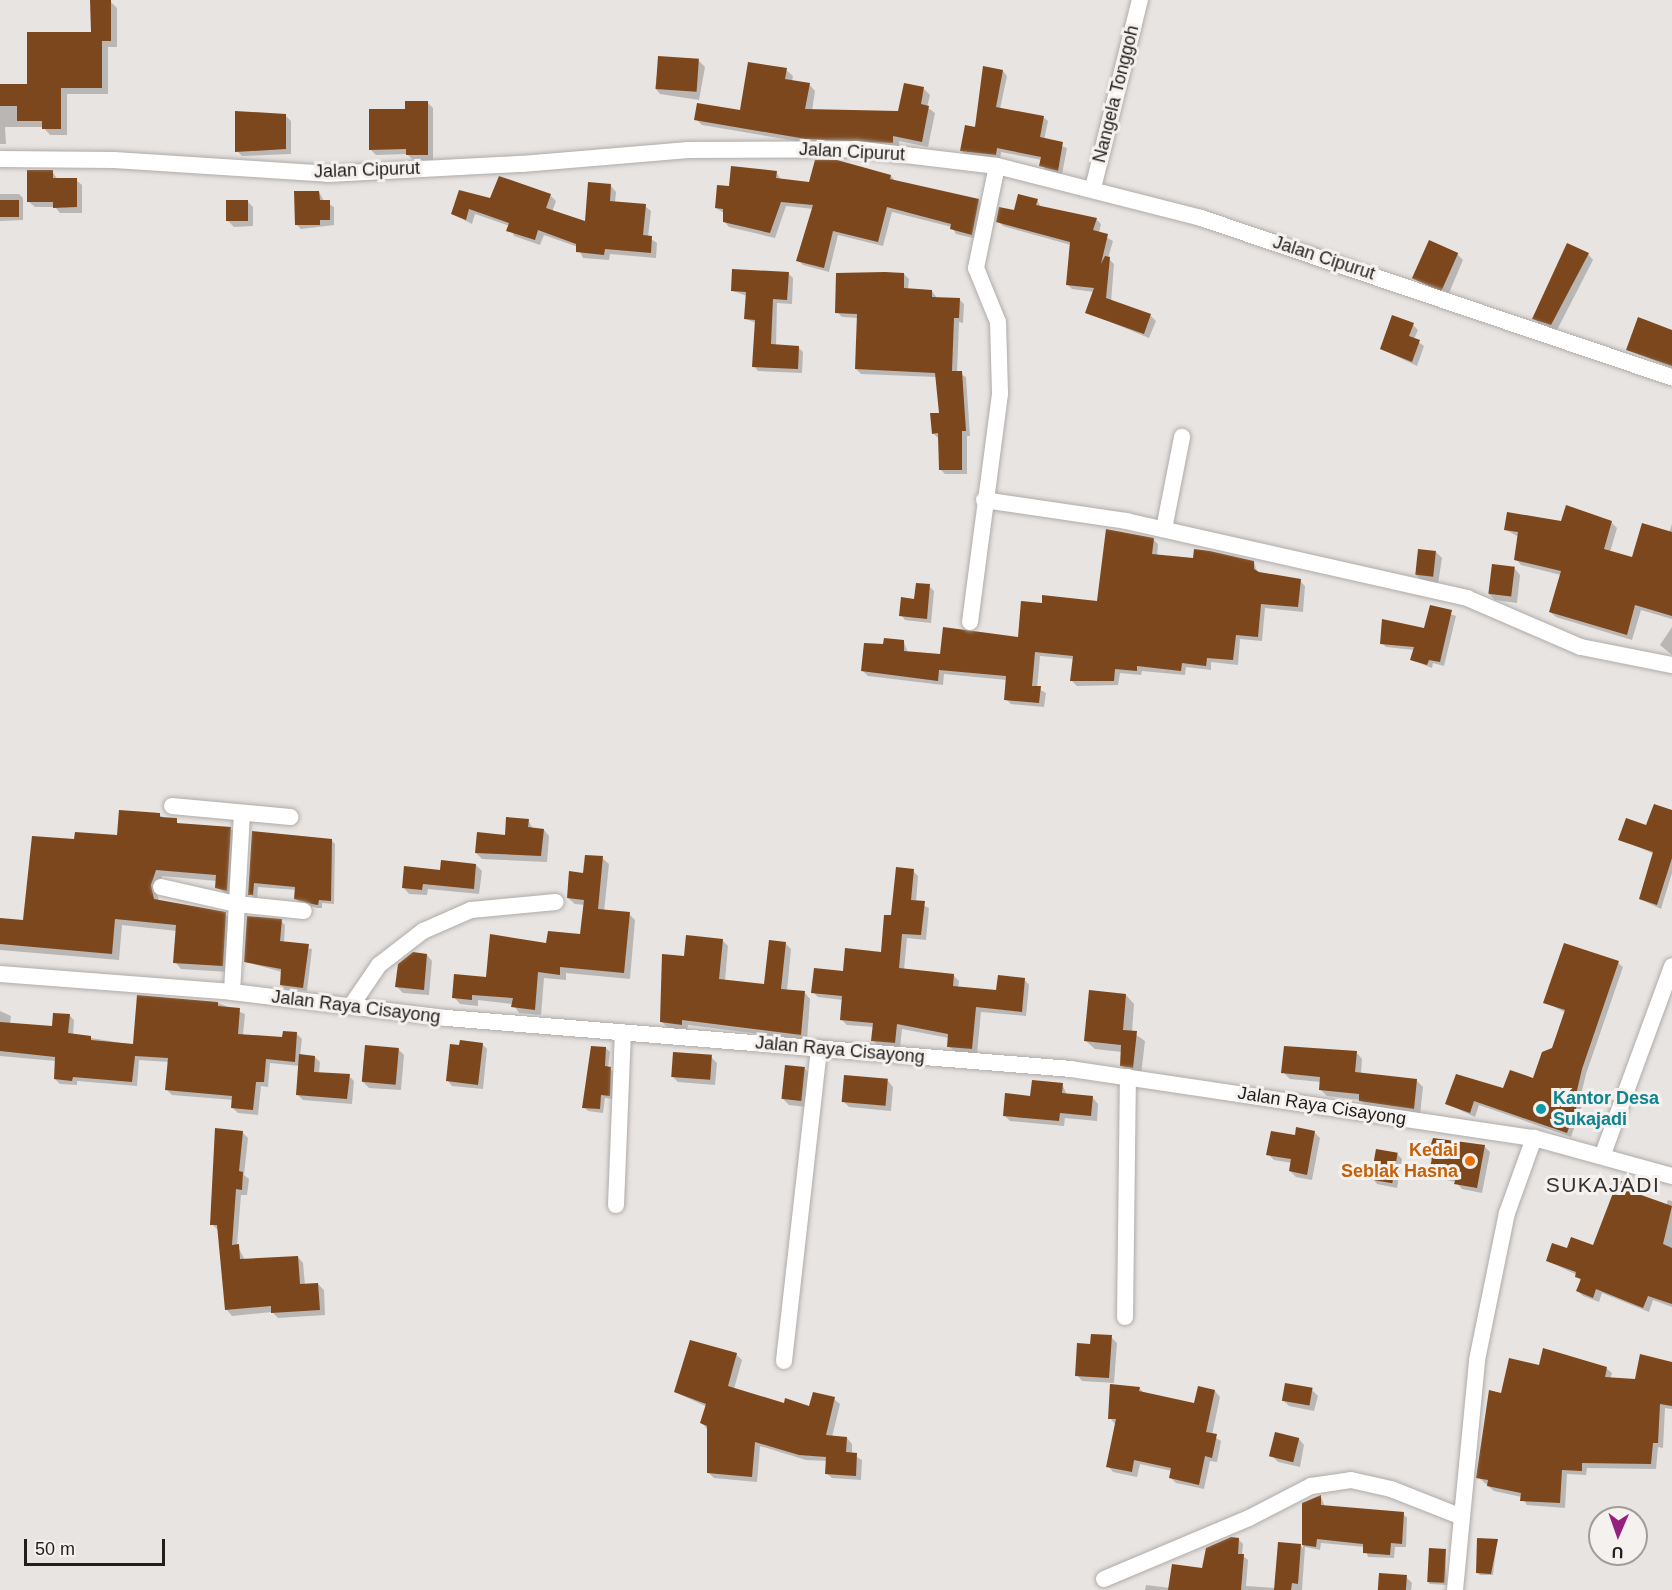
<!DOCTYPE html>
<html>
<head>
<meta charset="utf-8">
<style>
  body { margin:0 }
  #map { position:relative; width:1672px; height:1590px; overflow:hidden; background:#e8e4e1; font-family:Arial,sans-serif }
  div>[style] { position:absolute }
  .shadow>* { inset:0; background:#0003 }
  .building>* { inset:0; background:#7c471c; transform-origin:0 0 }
  .roads { filter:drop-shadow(0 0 2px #afaba8) drop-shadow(0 0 2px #afaba8) }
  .minor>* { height:16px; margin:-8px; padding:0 8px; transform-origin:8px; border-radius:8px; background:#fff }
  .dots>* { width:16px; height:16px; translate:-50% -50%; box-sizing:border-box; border:3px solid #f5f1ee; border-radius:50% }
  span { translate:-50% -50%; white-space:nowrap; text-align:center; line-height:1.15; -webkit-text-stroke:6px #f5f1ee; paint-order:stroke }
  .street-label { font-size:18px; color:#211f1e }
  .culture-label { font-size:18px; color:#0d838f; font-weight:700 }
  .left { translate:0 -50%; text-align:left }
  .food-label { font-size:18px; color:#c56008; font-weight:700 }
  .right { translate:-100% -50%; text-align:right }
  .quarter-label { font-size:21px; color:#34312f; letter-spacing:1.5px }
  .north { position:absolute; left:1588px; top:1506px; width:60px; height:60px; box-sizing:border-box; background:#f5f1ee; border:2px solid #a09d9b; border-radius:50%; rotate:182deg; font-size:16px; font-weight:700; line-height:24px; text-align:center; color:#211f1e }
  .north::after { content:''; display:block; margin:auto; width:21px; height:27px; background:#95217f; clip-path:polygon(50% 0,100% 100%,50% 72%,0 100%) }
  .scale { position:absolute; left:24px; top:1539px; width:141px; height:27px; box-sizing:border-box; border:3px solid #211f1e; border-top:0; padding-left:8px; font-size:18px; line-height:21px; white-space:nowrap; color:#211f1e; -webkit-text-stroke:4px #f5f1ee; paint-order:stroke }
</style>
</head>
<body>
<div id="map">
  <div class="shadow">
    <i style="clip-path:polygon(110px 1px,117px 8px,117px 47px,108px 47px,108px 94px,67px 94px,67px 135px,50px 135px,43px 127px,5px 127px,6px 144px,0 144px,0 86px,29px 85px,92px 33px)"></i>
    <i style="clip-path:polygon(660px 58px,699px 61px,705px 67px,699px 100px,660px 94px,655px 88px)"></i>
    <i style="clip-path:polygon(786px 70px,793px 76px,792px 81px,809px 84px,815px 91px,812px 111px,899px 113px,924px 89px,930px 95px,927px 107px,935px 113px,928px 147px,899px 141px,899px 148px,813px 144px,702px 125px,696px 119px,741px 112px)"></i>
    <i style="clip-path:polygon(1003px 71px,1007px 76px,1000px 109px,1043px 117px,1048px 121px,1044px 140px,1067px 148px,1062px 174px,1045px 170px,1042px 160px,1001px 152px,1000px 159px,966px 155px,962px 151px)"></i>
    <i style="clip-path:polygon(427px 102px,433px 108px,433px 160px,413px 160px,407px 154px,376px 155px,370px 149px,407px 111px)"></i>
    <i style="clip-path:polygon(285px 115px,291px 121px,291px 154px,242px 156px,237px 151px)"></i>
    <i style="clip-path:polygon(52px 171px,58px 180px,76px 180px,82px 185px,82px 213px,60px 213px,55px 207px,35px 207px,29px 202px)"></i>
    <i style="clip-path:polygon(776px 172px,781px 180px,810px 183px,891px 176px,896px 182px,979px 200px,984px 206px,977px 239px,956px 234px,952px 227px,892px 212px,883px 246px,838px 235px,829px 272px,803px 265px,798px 260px,814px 209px,786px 206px,775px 238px,729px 227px,724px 221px,724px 213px,716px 208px,731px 188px)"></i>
    <i style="clip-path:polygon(611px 186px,616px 192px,615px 203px,645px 206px,651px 211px,648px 237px,657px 243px,656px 258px,610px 254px,609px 260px,583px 258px,578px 247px,544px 235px,540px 245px,514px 236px,510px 226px,475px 214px,472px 224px,452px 214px,491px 200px,550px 195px,556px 201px,552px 212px,586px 223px)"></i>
    <i style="clip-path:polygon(319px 192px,324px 201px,334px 207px,334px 225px,301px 229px,296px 224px)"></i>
    <i style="clip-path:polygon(0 194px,19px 194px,23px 198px,23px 220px,0 221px)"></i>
    <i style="clip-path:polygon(1037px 200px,1041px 207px,1096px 219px,1101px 224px,1099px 233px,1113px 241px,1108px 258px,1114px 264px,1111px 302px,1151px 316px,1156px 321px,1149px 338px,1086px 312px,1094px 292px,1072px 289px,1067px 284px,1071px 245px,1003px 226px,998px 221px)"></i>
    <i style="clip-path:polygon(247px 201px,253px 207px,253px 226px,234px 227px,228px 221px)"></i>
    <i style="clip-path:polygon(1457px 254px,1463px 260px,1449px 293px,1414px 278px)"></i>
    <i style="clip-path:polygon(1588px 254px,1593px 260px,1557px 330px,1539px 324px,1534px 318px)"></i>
    <i style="clip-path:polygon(788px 273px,793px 278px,792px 304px,777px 303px,776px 346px,798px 347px,803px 352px,802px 373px,758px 371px,754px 366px,756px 323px,746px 319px,747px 296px,733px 291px)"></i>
    <i style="clip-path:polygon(904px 274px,909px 279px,908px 290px,932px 291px,937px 298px,959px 299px,964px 304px,963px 323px,959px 322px,957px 372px,966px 377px,970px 436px,967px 436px,967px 474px,945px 474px,940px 469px,938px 438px,933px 433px,940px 414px,937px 377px,861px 374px,856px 369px,858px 318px,842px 317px,837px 312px)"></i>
    <i style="clip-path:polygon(1413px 325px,1418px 330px,1414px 339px,1424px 346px,1417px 366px,1381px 349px)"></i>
    <i style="clip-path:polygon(1672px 332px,1672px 368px,1628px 350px)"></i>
    <i style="clip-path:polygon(1611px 522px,1617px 528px,1610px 552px,1633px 559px,1669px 533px,1672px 524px,1672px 619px,1641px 610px,1632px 640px,1556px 617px,1550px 612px,1561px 575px,1521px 565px,1516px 559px,1519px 537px,1506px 530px,1562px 523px)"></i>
    <i style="clip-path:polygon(1153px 539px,1158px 544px,1157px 556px,1254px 562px,1258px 574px,1300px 581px,1305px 586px,1303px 612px,1265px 608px,1262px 641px,1240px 639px,1238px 665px,1211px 662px,1211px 670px,1186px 667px,1185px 675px,1142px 671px,1141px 675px,1120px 673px,1118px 685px,1077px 686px,1072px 681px,1074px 659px,1040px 656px,1037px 688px,1046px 693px,1044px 707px,1011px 704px,1006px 699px,1007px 680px,944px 674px,943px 685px,868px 676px,863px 671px,885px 646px,904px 642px,908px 653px,942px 656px,1019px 639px,1043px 605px,1098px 602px)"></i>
    <i style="clip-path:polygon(1436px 552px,1442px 558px,1438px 584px,1422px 581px,1416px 575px)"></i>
    <i style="clip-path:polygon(1515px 569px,1520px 575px,1517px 603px,1495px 600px,1489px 594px)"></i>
    <i style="clip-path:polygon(929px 586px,934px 591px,931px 623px,905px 620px,901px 615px)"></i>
    <i style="clip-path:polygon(1431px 607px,1456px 616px,1444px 666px,1433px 663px,1432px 668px,1412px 660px,1414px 650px,1386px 647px,1382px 643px,1425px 629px)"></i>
    <i style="clip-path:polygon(1672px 627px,1672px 655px,1660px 645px)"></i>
    <i style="clip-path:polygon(1672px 812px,1672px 873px,1661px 909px,1640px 899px,1654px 854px,1620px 839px)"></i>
    <i style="clip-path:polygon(159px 815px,181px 825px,230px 829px,237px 835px,233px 897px,217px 888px,217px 881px,162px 876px,157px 893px,159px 901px,225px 914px,232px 921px,229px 972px,181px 969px,175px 962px,177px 931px,122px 925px,119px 960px,0 950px,0 919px,24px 921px,75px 841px,118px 837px)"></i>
    <i style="clip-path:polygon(528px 820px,533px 829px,544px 830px,549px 836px,547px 862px,482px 859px,476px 853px)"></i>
    <i style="clip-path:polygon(253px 833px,331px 840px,335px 844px,334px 904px,322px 903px,322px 908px,317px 908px,300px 903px,296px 899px,297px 890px,258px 887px,257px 899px,254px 898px,250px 894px)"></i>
    <i style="clip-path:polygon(602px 858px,609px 864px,604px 912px,629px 914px,635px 920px,630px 979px,566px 973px,566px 980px,544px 978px,541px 1015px,519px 1013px,513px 1004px,478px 1000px,478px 1006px,460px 1004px,454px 997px,548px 945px,582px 936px,585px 905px,575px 904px,568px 898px)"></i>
    <i style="clip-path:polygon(476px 865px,482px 871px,479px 894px,428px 889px,427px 895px,409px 894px,404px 888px,441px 871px)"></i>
    <i style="clip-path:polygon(913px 871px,918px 876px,916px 902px,929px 908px,926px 940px,907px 938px,904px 970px,953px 975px,959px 981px,958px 988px,997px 992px,1024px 979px,1029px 985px,1026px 1016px,981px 1012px,977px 1054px,954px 1051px,949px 1046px,949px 1038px,902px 1029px,900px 1048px,878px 1046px,873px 1040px,874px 1027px,847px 1025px,841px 1019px,843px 1000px,818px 997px,813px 992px,882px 953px)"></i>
    <i style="clip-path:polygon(281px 921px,285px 925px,284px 943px,312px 949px,307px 991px,285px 989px,281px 985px,282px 972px,246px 962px)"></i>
    <i style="clip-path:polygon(722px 940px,728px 946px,725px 981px,765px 985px,785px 943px,791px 949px,787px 991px,805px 993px,810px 999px,807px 1040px,688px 1025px,687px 1030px,668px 1028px,662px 1022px,685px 958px)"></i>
    <i style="clip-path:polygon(427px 955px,432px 961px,429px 995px,403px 993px,397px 987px)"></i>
    <i style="clip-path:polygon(1618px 963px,1623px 967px,1586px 1074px,1579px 1103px,1582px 1106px,1571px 1137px,1479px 1105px,1475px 1117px,1447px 1104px,1534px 1080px,1554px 1049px,1566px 1013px,1545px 1002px)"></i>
    <i style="clip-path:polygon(1126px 995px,1134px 1004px,1132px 1032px,1145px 1041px,1141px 1075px,1130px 1074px,1121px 1065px,1122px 1052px,1095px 1049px,1086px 1041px)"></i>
    <i style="clip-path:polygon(218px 1003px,245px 1014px,243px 1035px,284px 1039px,297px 1034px,302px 1039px,300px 1056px,315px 1057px,320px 1062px,319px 1073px,349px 1076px,354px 1081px,352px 1104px,303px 1100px,297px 1094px,300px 1066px,270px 1063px,268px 1087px,261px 1086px,258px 1115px,238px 1113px,233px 1108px,234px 1100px,172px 1095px,167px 1090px,169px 1062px,139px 1060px,137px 1086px,77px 1081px,77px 1085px,60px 1084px,55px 1079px,56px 1061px,0 1056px,0 1011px,11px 1016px,10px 1024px,54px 1028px,69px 1015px,74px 1020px,73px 1035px,134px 1045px)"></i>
    <i style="clip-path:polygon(482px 1044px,487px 1049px,483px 1089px,452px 1086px,448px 1081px)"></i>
    <i style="clip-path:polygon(606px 1048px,610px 1052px,608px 1068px,614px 1072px,613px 1099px,605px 1098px,603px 1113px,588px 1111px,584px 1107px)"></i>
    <i style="clip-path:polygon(398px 1049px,404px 1055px,401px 1090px,369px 1088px,363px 1082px)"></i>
    <i style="clip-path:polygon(1356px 1052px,1362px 1059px,1361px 1074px,1416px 1080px,1423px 1087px,1420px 1115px,1367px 1107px,1360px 1100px,1327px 1096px,1320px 1089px,1321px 1082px,1290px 1079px,1283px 1072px)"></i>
    <i style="clip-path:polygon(711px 1057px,717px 1063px,715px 1085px,678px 1082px,672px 1076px)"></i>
    <i style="clip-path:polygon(804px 1068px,810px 1074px,807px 1107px,789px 1105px,783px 1099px)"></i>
    <i style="clip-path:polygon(888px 1081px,893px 1087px,891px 1111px,849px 1107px,843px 1101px)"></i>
    <i style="clip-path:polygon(1062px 1084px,1067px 1095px,1093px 1098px,1098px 1104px,1097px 1121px,1065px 1118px,1064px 1126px,1010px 1121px,1004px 1115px)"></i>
    <i style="clip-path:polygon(242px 1132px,248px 1138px,244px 1175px,249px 1179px,247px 1195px,241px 1195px,237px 1245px,245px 1260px,298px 1257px,303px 1263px,305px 1285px,318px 1284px,324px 1290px,325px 1315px,278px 1318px,272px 1312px,232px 1316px,227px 1310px,218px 1230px,212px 1224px)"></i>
    <i style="clip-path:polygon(1314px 1132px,1320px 1138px,1312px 1180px,1296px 1177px,1290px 1171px,1292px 1163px,1274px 1160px,1268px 1154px,1296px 1137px)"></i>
    <i style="clip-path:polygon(1484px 1146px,1490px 1152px,1482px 1193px,1462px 1189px,1456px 1182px,1437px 1178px,1431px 1172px,1433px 1161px,1428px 1157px)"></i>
    <i style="clip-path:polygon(1397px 1154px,1402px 1159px,1397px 1188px,1377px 1184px,1373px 1179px)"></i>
    <i style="clip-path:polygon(1631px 1187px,1636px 1195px,1666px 1206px,1668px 1200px,1672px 1201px,1672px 1307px,1653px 1300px,1649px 1312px,1602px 1293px,1599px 1302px,1583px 1296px,1578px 1291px,1581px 1282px,1577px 1275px,1548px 1261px,1568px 1250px,1594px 1247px)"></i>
    <i style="clip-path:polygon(1111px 1337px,1117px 1343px,1114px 1383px,1082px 1381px,1077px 1375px,1091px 1346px)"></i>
    <i style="clip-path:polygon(736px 1354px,742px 1360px,734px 1389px,785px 1405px,811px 1407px,834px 1399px,840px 1404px,832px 1437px,847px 1438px,852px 1444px,852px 1454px,862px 1460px,861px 1480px,832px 1478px,826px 1473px,827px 1461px,806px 1460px,760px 1446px,757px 1482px,714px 1478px,709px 1473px,707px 1429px,702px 1423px,707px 1407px,675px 1392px)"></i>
    <i style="clip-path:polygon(1672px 1363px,1672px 1409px,1665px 1408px,1663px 1448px,1658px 1447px,1656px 1469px,1587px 1468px,1586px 1475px,1567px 1474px,1565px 1508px,1527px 1505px,1522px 1497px,1494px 1491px,1478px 1477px,1502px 1394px,1540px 1367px,1606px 1368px,1612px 1373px,1610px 1379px,1636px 1381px)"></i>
    <i style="clip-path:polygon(1139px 1388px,1145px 1394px,1195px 1404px,1215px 1391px,1220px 1397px,1212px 1435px,1221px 1441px,1217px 1462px,1210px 1461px,1204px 1489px,1176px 1483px,1171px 1478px,1172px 1471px,1140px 1464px,1137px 1477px,1113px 1472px,1108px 1466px,1115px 1424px,1110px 1418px)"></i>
    <i style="clip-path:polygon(1312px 1390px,1318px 1396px,1314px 1411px,1289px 1406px,1283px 1400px)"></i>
    <i style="clip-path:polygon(1299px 1439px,1304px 1445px,1300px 1467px,1278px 1462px,1272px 1456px)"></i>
    <i style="clip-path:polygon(1321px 1497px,1325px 1507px,1403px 1514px,1407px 1518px,1406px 1547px,1395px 1547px,1394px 1558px,1368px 1557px,1365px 1547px,1321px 1543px,1320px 1550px,1305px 1547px,1302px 1590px,1145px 1590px,1146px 1585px,1170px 1588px,1203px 1570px,1238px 1539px,1243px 1544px,1242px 1555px,1248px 1560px,1246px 1586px,1276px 1588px,1300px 1545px,1303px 1548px,1303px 1504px)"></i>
    <i style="clip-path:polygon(1497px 1541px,1493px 1575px,1480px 1575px,1477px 1572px)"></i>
    <i style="clip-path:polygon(1445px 1551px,1447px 1585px,1430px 1584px,1428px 1582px)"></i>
    <i style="clip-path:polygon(1406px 1577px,1412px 1583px,1411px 1590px,1380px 1590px)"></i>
  </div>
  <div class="building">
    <i style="clip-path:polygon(90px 0,111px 0,111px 41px,102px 41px,102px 88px,61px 88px,61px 129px,42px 129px,42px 121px,17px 121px,17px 106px,0 106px,0 84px,27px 84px,27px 32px,91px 32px)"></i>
    <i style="left:658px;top:56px;width:41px;height:33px;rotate:4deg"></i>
    <i style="clip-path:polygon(748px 62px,787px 68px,785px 79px,810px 83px,805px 109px,898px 111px,904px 83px,924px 87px,921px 104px,929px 106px,922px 142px,893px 136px,893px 143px,806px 139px,694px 120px,697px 103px,740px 110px)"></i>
    <i style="clip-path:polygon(983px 66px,1003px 70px,996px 107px,1044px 116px,1040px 137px,1063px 142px,1058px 171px,1039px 166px,1041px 157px,997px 148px,996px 155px,960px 151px,965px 125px,975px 127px)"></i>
    <i style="clip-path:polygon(405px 101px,428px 101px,428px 155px,406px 155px,406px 149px,369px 150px,369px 109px,405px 109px)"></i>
    <i style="clip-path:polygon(235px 111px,286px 114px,286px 149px,235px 152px)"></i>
    <i style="clip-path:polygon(815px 160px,837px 160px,891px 175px,890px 179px,979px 199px,972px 235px,950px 229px,951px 224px,887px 207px,878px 242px,833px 231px,824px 268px,796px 261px,813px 205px,781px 202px,770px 233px,723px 222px,723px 209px,715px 208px,717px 185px,729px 186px,731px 166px,777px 171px,776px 178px,809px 182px)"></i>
    <i style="clip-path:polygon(27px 170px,53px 170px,53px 178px,77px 178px,77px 207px,53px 208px,53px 202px,27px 202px)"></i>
    <i style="clip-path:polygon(499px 176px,551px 194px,546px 208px,585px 221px,588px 182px,611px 184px,610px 201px,646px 204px,643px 235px,652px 236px,651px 253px,605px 249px,604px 255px,576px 252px,576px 244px,538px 230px,535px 240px,506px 231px,509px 223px,469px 209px,466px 220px,451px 214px,459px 190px,490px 198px)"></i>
    <i style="clip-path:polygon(294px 191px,319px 191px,320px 200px,330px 200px,330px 220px,320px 220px,320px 225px,295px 225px)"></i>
    <i style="clip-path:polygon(1018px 194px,1038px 199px,1036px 205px,1097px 218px,1093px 230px,1108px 234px,1101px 264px,1105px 256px,1110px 257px,1106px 298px,1151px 314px,1144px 334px,1085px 313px,1094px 288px,1066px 285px,1070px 242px,996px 222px,999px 207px,1014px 210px)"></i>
    <i style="left:0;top:200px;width:19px;height:17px"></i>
    <i style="left:226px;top:200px;width:22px;height:21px"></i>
    <i style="left:1429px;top:240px;width:32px;height:42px;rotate:24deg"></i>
    <i style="clip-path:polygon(1567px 243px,1589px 253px,1551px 325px,1532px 319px)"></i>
    <i style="clip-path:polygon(732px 269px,789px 272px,787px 300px,773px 299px,771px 344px,799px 346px,798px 369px,752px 367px,755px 320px,744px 319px,746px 292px,731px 291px)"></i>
    <i style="clip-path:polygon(885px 272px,904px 273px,904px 288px,932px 290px,932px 297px,960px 298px,959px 318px,954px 318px,952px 371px,962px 371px,966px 431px,962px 431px,962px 470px,939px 470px,938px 433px,932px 434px,930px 413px,939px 413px,935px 373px,855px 369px,857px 314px,835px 313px,836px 273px)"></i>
    <i style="clip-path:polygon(1392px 315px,1414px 323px,1409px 336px,1420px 340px,1412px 362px,1380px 349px)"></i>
    <i style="clip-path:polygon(1638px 317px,1672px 330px,1672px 366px,1626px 350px)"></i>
    <i style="clip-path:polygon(1566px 505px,1612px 521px,1604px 549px,1632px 557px,1642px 523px,1672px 532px,1672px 616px,1635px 605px,1627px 635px,1549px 612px,1561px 571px,1514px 560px,1518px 532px,1504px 530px,1507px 512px,1561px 521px)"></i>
    <i style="clip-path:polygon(1106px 529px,1154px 538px,1152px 554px,1193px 558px,1194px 549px,1210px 551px,1254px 561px,1254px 569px,1259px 572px,1301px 579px,1298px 607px,1261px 604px,1258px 637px,1236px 635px,1233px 660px,1207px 658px,1206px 666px,1182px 663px,1181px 671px,1137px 666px,1137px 671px,1115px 669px,1114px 681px,1070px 681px,1073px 656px,1035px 652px,1032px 686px,1041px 686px,1039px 703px,1004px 700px,1006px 676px,939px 670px,938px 681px,861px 671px,864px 643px,883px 644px,884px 638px,904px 640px,904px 651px,940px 654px,943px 627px,1018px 637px,1021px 601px,1042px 603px,1042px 595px,1097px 601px)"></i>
    <i style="left:1418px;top:549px;width:18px;height:26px;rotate:6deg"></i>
    <i style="left:1492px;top:564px;width:23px;height:30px;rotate:7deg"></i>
    <i style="clip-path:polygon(916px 583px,930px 584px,927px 619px,899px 616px,901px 597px,914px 599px)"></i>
    <i style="clip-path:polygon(1430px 605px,1452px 610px,1440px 662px,1429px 660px,1427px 665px,1410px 660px,1414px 647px,1380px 644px,1382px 619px,1424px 628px)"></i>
    <i style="clip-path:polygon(1654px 804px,1672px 810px,1672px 858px,1657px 905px,1639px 899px,1653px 852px,1618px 840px,1626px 818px,1646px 825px)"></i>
    <i style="clip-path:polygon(119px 810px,160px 813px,160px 817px,177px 818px,177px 823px,231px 827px,227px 891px,215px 888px,216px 875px,156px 870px,151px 885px,154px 899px,226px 912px,223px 966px,173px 963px,176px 925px,115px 919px,112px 954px,0 944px,0 918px,23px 920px,32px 836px,74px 839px,75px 832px,117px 835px)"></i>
    <i style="clip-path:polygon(506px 817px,529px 819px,528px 827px,544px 829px,541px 856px,475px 853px,477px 832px,505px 835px)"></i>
    <i style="clip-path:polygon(252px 831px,332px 839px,331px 901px,319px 900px,318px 905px,312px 904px,294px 899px,295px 887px,254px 883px,253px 895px,248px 895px)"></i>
    <i style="clip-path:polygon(585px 855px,603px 856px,598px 909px,630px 912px,624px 973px,560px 967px,560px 975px,538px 972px,535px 1010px,511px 1007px,513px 998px,472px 995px,472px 1000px,452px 998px,454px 974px,486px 977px,490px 934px,546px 943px,548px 931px,580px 934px,584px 900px,567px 898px,569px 871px,583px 873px)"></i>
    <i style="clip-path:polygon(441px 860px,476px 864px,474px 889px,423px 884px,422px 890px,402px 888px,404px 866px,440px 870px)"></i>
    <i style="clip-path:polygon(896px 867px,914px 869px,911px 900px,925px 901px,921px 935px,902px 934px,899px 968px,954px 974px,953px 986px,996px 990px,998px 975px,1025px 978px,1022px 1012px,976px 1007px,972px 1049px,947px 1047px,948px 1034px,897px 1024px,895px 1043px,871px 1041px,873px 1023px,840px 1020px,842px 996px,811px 993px,814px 968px,843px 971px,845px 948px,881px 952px,884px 915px,891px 915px)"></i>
    <i style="clip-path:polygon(247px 916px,282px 919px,280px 941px,309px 944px,303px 988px,280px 985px,281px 969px,244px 962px)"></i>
    <i style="clip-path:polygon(686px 935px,723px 939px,719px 979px,764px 984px,769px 940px,786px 942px,781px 989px,805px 991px,801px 1035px,682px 1020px,682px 1025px,660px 1022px,662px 954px,684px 956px)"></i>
    <i style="clip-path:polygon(1564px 943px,1619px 961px,1582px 1069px,1575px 1099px,1579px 1100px,1567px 1133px,1474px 1101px,1470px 1113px,1445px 1104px,1456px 1074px,1503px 1088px,1510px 1070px,1533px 1078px,1542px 1052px,1552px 1048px,1565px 1010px,1543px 1003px)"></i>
    <i style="clip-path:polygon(413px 952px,427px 954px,424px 990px,395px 987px,398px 964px)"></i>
    <i style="clip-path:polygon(1089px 990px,1126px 994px,1123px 1030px,1137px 1031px,1133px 1068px,1120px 1066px,1121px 1045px,1084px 1041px)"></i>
    <i style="clip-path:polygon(137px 995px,218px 1002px,218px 1006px,240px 1008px,238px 1034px,282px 1037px,283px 1031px,297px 1032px,295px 1062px,266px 1059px,264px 1082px,256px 1082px,253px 1110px,231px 1108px,232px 1096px,165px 1090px,168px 1058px,135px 1056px,132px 1082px,73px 1077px,72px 1081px,54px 1079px,55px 1057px,0 1051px,0 1022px,52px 1026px,53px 1013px,70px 1014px,68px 1033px,91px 1036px,91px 1040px,133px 1044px)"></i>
    <i style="clip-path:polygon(460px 1040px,483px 1043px,478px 1085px,446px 1081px,450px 1044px,459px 1045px)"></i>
    <i style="left:365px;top:1045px;width:34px;height:37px;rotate:5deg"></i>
    <i style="clip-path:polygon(591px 1046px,606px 1047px,605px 1066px,611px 1067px,610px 1096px,601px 1095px,600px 1109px,582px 1108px)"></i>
    <i style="clip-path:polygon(1284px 1046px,1357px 1051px,1355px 1072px,1417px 1079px,1414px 1109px,1359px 1101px,1359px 1094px,1319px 1090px,1320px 1077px,1281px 1073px)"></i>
    <i style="left:673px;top:1052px;width:39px;height:25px;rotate:4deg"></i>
    <i style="clip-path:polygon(299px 1054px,315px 1056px,314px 1072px,350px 1074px,347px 1099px,296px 1095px)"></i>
    <i style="left:785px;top:1065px;width:20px;height:34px;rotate:6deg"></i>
    <i style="left:844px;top:1075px;width:44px;height:27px;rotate:5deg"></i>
    <i style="clip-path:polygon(1032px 1080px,1063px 1083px,1062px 1093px,1093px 1096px,1091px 1116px,1060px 1113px,1059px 1121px,1003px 1116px,1005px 1093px,1030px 1096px)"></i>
    <i style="clip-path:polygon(1296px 1127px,1315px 1131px,1307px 1175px,1289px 1171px,1291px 1159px,1266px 1155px,1271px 1131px,1295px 1135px)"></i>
    <i style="clip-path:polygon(215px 1128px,243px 1131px,239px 1171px,243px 1172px,242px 1190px,236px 1189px,232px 1245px,239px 1244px,240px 1259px,298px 1256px,300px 1284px,318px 1283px,320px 1310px,271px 1313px,271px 1306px,225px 1310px,217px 1225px,210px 1225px)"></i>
    <i style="clip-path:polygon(1433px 1138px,1485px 1145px,1477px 1188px,1454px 1184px,1456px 1178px,1429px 1173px,1432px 1158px,1427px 1157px)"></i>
    <i style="left:1376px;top:1149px;width:22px;height:31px;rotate:10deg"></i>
    <i style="clip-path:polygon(1618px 1180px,1632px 1185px,1630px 1191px,1672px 1206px,1663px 1244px,1672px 1248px,1672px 1304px,1648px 1296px,1643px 1308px,1596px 1289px,1593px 1298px,1576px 1291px,1581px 1279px,1575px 1277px,1576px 1272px,1546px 1261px,1552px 1243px,1567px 1248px,1571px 1237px,1593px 1245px)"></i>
    <i style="clip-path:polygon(1091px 1334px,1112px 1335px,1109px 1378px,1075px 1376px,1077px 1343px,1090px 1344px)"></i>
    <i style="clip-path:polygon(690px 1340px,737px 1353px,728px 1386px,784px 1403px,785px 1398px,809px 1406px,813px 1392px,835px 1397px,826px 1435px,847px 1437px,846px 1452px,857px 1453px,856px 1476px,825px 1474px,826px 1457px,799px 1455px,755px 1442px,752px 1477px,707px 1473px,707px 1426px,700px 1423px,706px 1404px,674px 1392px)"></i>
    <i style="clip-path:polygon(1543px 1348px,1607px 1367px,1605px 1377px,1635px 1379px,1640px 1354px,1672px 1362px,1672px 1406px,1660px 1404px,1658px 1443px,1653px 1443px,1651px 1464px,1582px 1463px,1582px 1471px,1562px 1470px,1560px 1503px,1520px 1501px,1521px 1493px,1487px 1486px,1488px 1480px,1476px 1478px,1489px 1390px,1501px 1393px,1509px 1358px,1539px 1365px)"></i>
    <i style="left:1285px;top:1383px;width:28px;height:18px;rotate:10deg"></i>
    <i style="clip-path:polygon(1110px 1384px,1140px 1387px,1139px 1391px,1194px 1403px,1198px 1386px,1215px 1390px,1206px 1432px,1217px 1434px,1212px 1458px,1205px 1456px,1199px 1485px,1169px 1478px,1171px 1468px,1134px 1460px,1132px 1472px,1106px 1467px,1116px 1419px,1108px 1419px)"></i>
    <i style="left:1275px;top:1432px;width:25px;height:25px;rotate:14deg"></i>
    <i style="clip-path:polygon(1321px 1495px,1321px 1505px,1404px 1512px,1402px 1544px,1391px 1543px,1390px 1555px,1363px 1553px,1363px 1544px,1317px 1539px,1316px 1547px,1302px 1545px,1302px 1503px)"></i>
    <i style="clip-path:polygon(1231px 1537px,1239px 1538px,1238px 1554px,1244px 1554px,1241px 1590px,1168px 1590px,1172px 1564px,1202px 1568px,1206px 1548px)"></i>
    <i style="clip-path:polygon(1477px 1538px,1498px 1539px,1491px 1574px,1476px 1573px)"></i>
    <i style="clip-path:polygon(1278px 1542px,1301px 1544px,1298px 1584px,1292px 1583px,1291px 1590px,1274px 1590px)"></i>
    <i style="left:1429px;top:1548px;width:17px;height:34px;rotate:3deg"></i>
    <i style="left:1379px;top:1573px;width:28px;height:17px;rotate:4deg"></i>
  </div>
  <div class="roads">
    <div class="minor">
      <i style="left:0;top:159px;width:114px;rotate:0.5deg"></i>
      <i style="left:114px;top:160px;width:214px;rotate:3.7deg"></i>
      <i style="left:328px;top:174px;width:194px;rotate:-3deg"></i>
      <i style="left:522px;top:164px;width:167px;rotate:-4.8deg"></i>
      <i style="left:688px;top:150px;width:167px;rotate:-0.3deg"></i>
      <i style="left:855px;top:149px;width:143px;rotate:6.8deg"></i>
      <i style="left:997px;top:166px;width:211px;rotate:14.3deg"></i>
      <i style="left:1201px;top:218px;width:497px;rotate:18.7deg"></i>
      <i style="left:1093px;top:188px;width:194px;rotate:-76deg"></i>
      <i style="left:984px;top:500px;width:144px;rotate:8.4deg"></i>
      <i style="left:1126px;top:521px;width:350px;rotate:12.7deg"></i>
      <i style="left:1467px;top:598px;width:124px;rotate:23.3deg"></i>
      <i style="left:1581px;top:647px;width:93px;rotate:11.2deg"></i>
      <i style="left:1164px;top:529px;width:94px;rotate:-78.9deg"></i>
      <i style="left:970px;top:622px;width:231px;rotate:-82.5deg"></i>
      <i style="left:1000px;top:393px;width:71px;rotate:-91.6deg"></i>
      <i style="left:998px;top:322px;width:58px;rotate:-112.2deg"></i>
      <i style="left:976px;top:268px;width:104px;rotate:-78.4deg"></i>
      <i style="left:172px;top:806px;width:119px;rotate:5.3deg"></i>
      <i style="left:161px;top:887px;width:77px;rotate:12.8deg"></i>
      <i style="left:236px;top:904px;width:68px;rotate:5.9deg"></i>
      <i style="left:0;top:974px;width:233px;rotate:4.4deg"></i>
      <i style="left:232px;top:992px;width:217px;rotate:6.9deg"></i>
      <i style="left:447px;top:1018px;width:626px;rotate:4.67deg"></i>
      <i style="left:1071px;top:1069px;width:468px;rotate:8.5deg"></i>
      <i style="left:1534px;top:1138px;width:143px;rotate:15.4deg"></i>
      <i style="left:232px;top:992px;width:177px;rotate:-86.8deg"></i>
      <i style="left:351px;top:1006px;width:50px;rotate:-55.7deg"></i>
      <i style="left:379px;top:965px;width:56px;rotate:-37.7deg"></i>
      <i style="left:423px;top:931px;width:52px;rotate:-23.6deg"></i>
      <i style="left:471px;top:910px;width:85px;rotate:-5.4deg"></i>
      <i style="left:1603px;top:1154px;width:200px;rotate:-69.8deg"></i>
      <i style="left:616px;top:1205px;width:172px;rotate:-87.7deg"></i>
      <i style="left:1125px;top:1317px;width:240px;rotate:-89.3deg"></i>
      <i style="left:784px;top:1361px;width:315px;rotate:-83.6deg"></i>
      <i style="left:1104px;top:1579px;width:157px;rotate:-22.8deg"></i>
      <i style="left:1249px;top:1518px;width:70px;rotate:-27.3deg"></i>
      <i style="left:1311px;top:1486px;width:40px;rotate:-8.5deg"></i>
      <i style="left:1351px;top:1480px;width:41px;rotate:12.7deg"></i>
      <i style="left:1391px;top:1489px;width:76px;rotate:21.5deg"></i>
      <i style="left:1455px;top:1590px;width:231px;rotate:-84.5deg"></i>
      <i style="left:1477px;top:1360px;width:150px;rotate:-78.5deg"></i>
      <i style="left:1507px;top:1213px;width:80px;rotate:-70.2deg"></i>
    </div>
  </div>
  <div class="dots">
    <i style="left:1541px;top:1109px;background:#0f9aa8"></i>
    <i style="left:1470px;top:1161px;background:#e8710a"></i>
  </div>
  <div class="street-label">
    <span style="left:1116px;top:94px;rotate:-76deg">Nangela Tonggoh</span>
    <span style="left:852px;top:152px;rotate:3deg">Jalan Cipurut</span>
    <span style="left:367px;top:170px;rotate:-2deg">Jalan Cipurut</span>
    <span style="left:1324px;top:258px;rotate:18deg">Jalan Cipurut</span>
    <span style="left:356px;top:1007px;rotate:7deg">Jalan Raya Cisayong</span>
    <span style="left:840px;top:1050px;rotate:5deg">Jalan Raya Cisayong</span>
    <span style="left:1322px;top:1106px;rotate:9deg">Jalan Raya Cisayong</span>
  </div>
  <div class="culture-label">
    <span class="left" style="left:1553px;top:1109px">Kantor Desa<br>Sukajadi</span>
  </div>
  <div class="food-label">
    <span class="right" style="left:1458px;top:1161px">Kedai<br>Seblak Hasna</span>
  </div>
  <div class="quarter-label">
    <span style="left:1603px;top:1185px">SUKAJADI</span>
  </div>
  <div class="north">U</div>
  <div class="scale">50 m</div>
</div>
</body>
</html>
